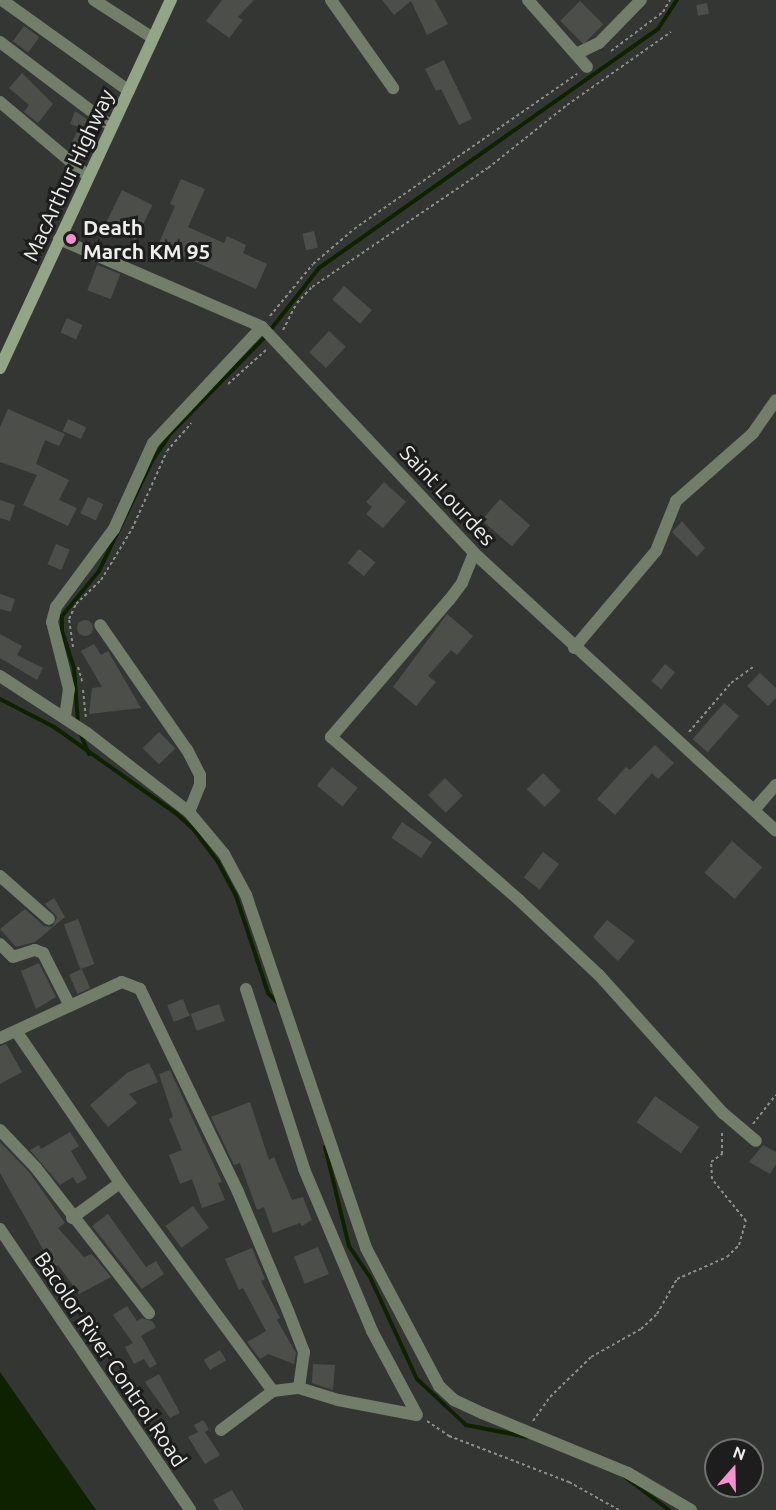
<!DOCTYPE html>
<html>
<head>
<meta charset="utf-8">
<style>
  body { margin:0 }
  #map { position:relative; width:776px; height:1510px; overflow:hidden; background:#343633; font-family:Ubuntu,sans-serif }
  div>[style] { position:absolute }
  .water>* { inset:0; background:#0e2200 }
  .stream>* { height:4px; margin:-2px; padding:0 2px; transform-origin:2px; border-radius:2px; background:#0e2200 }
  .building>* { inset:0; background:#4c4e4a; transform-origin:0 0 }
  .round { border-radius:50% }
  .path>* { height:2px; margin-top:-1px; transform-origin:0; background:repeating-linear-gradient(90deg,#8c8e8b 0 3px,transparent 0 6px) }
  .minor>* { height:12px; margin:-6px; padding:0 6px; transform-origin:6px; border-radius:6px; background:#727d6a }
  .secondary>* { height:12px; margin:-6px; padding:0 6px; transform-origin:6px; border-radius:6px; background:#93a587 }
  .dots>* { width:16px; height:16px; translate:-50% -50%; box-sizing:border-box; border:3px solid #1c1d1c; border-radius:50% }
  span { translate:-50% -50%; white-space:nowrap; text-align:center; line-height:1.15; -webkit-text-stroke:6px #1c1d1c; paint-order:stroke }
  .street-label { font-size:21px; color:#eeefed }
  .poi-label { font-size:21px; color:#eeefed; font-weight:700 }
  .left { translate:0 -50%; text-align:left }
  .north { position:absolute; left:704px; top:1438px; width:60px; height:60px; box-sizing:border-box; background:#1c1d1c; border:2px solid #707170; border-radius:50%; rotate:20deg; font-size:16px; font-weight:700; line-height:24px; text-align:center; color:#eeefed }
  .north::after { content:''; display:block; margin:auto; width:21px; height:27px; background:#f690cf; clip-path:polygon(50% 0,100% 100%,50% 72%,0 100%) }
</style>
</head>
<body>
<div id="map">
  <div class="water">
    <i style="clip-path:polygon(0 1372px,96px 1510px,0 1510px)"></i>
  </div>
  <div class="stream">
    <i style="left:0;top:699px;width:61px;rotate:27.4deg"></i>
    <i style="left:54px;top:727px;width:151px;rotate:35.3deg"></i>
    <i style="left:177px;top:814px;width:23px;rotate:43deg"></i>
    <i style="left:194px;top:830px;width:40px;rotate:53deg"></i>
    <i style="left:218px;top:862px;width:38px;rotate:62deg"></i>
    <i style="left:236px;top:896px;width:102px;rotate:71.7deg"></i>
    <i style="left:268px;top:993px;width:16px;rotate:45deg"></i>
    <i style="left:78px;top:723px;width:55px;rotate:-94.2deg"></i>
    <i style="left:74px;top:668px;width:38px;rotate:-108deg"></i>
    <i style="left:62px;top:632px;width:16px;rotate:-90deg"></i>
    <i style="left:62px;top:616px;width:58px;rotate:-50.6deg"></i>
    <i style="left:99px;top:571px;width:122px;rotate:-64.3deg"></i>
    <i style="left:152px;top:461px;width:32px;rotate:-56deg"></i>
    <i style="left:170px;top:434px;width:134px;rotate:-45.6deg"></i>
    <i style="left:264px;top:338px;width:89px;rotate:-51.8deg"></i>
    <i style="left:319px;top:268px;width:415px;rotate:-35.2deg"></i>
    <i style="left:658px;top:29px;width:35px;rotate:-57deg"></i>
    <i style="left:80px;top:733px;width:23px;rotate:67deg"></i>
    <i style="left:325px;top:1147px;width:102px;rotate:76.4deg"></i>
    <i style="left:349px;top:1246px;width:37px;rotate:56deg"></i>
    <i style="left:370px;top:1277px;width:112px;rotate:65.3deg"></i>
    <i style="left:417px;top:1379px;width:67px;rotate:43.2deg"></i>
    <i style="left:466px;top:1425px;width:62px;rotate:11.1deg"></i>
    <i style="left:625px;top:1477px;width:55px;rotate:36.9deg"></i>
  </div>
  <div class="building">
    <i style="clip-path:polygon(222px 0,254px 0,238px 17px,243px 20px,229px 38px,206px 21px)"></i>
    <i style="clip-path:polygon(382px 0,435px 0,448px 24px,427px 35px,411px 1px,394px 15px)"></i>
    <i style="left:580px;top:1px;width:33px;height:28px;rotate:45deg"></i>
    <i style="left:707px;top:3px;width:11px;height:11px;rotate:80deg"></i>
    <i style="left:24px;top:26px;width:19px;height:19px;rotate:36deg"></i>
    <i style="clip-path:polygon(444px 60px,472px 119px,459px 125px,441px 89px,436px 91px,425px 69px)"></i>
    <i style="clip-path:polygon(22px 73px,53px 104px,38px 123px,24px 112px,29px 105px,9px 88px)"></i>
    <i style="clip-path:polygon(75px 111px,100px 128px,93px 146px,88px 144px,80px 157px,69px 149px,79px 127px,70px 124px)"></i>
    <i style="clip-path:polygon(181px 179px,205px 189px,188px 227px,224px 243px,227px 236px,246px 245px,243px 253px,267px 264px,256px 289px,176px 253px,173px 260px,155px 252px,175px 206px,170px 204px)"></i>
    <i style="left:122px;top:190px;width:34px;height:39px;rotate:26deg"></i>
    <i style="left:314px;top:231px;width:17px;height:12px;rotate:77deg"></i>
    <i style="left:97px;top:265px;width:25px;height:27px;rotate:21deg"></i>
    <i style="left:344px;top:286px;width:37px;height:18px;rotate:41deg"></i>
    <i style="left:67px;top:318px;width:17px;height:16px;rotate:24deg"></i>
    <i style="left:329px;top:331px;width:23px;height:29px;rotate:43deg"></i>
    <i style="clip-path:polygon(8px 409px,65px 434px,59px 446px,45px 440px,36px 464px,69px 480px,59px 500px,77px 508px,68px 526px,23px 505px,37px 475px,0 462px,0 427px)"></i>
    <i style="left:68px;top:419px;width:20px;height:13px;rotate:24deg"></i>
    <i style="clip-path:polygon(384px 482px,406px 502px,383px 528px,366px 514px,372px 507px,366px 502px)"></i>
    <i style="left:88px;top:497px;width:17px;height:18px;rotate:25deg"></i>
    <i style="left:500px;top:499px;width:40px;height:28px;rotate:41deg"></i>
    <i style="clip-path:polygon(0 500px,15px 505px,10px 521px,0 518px)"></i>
    <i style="clip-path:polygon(682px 521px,705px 548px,697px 557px,672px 532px)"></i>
    <i style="left:56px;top:544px;width:15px;height:22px;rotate:23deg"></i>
    <i style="left:359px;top:549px;width:21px;height:18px;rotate:39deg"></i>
    <i style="clip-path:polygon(0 594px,15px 599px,11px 612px,0 609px)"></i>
    <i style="clip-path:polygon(447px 614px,473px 636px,457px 655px,451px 650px,428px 676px,436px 682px,416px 706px,393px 687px)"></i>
    <i class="round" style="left:77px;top:620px;width:16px;height:16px"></i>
    <i style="clip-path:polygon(0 634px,22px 646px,17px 655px,43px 668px,37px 680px,0 658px)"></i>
    <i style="clip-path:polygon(94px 644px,101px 655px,108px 651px,141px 708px,89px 714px,92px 688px,102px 687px,81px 651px)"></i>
    <i style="left:665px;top:664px;width:13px;height:22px;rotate:39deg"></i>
    <i style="clip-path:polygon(760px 673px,776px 688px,776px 698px,768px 706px,747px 686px)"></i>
    <i style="left:724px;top:703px;width:20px;height:48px;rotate:41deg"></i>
    <i style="left:159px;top:732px;width:23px;height:23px;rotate:45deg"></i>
    <i style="clip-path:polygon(655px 745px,674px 763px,658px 779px,652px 773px,615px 815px,597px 799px,626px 767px,630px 770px)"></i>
    <i style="left:332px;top:767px;width:33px;height:24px;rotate:39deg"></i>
    <i style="left:543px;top:773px;width:25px;height:23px;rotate:45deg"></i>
    <i style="left:445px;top:778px;width:25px;height:24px;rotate:45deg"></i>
    <i style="left:402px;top:822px;width:36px;height:19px;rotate:34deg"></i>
    <i style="left:732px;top:841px;width:40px;height:42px;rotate:41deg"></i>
    <i style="left:543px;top:852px;width:20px;height:32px;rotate:37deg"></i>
    <i style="clip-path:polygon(54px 898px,65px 917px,35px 942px,16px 947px,0 929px,25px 909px,44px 926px,52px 927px,57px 917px,45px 904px)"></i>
    <i style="left:78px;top:919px;width:48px;height:15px;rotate:70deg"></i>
    <i style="clip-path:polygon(607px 920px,635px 941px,618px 961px,593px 937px)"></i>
    <i style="clip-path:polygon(39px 963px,56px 997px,36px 1009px,21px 971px)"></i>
    <i style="left:82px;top:969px;width:21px;height:14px;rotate:67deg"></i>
    <i style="left:183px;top:999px;width:18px;height:17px;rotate:68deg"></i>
    <i style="left:219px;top:1004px;width:18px;height:30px;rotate:71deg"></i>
    <i style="clip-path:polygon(6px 1044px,22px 1072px,0 1084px,0 1046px)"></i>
    <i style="clip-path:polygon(149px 1063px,158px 1082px,129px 1094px,137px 1103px,108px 1127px,90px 1105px,127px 1073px)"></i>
    <i style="clip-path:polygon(170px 1070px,222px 1182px,218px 1183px,225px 1200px,202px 1208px,192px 1179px,180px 1184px,169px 1155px,182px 1150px,169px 1119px,173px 1117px,159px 1074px)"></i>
    <i style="left:655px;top:1096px;width:54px;height:32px;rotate:35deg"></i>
    <i style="clip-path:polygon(250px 1102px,269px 1160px,274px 1157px,292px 1200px,303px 1197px,312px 1220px,302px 1226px,300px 1223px,273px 1233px,264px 1207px,257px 1210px,240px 1163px,234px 1165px,211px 1117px)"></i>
    <i style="clip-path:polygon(70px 1132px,79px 1146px,71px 1151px,87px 1178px,77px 1184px,73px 1177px,60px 1185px,30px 1150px,39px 1145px,41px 1149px)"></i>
    <i style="clip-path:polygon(0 1142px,30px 1173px,65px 1223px,58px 1228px,84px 1257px,92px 1254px,111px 1277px,79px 1294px,58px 1265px,43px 1275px,32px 1259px,44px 1251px,0 1173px)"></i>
    <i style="clip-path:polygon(763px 1145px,776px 1152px,776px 1164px,770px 1174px,749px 1162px)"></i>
    <i style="left:193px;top:1206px;width:27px;height:34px;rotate:54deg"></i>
    <i style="clip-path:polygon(108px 1214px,146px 1267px,156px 1261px,164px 1274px,142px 1289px,92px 1226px)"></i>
    <i style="left:318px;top:1247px;width:29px;height:26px;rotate:68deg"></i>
    <i style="clip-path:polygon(252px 1248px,265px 1279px,261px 1281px,280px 1318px,277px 1320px,296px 1353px,294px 1364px,268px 1354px,260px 1359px,247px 1342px,266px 1331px,243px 1288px,239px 1290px,225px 1259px)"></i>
    <i style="clip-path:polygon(127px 1306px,137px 1321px,142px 1318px,152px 1321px,156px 1327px,141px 1336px,157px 1364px,150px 1368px,144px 1359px,134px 1364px,125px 1347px,133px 1343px,113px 1315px)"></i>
    <i style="left:220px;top:1350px;width:12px;height:19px;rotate:59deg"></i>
    <i style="clip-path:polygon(313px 1364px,335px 1365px,333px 1390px,312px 1383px)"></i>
    <i style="clip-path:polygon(159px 1374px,180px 1413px,170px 1418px,145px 1382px)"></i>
    <i style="clip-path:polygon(203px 1420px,209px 1429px,205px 1432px,220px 1455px,205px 1464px,188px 1437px,198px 1432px,194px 1425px)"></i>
    <i style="clip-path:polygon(232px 1490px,244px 1510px,219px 1510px,213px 1500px)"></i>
  </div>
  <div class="path">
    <i style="left:611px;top:51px;width:65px;rotate:-36.9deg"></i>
    <i style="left:663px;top:12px;width:14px;rotate:-60deg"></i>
    <i style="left:270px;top:316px;width:67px;rotate:-50.4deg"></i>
    <i style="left:313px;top:264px;width:54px;rotate:-40.5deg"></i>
    <i style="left:354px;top:229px;width:272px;rotate:-34.8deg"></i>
    <i style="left:283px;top:330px;width:30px;rotate:-63deg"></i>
    <i style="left:297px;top:303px;width:22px;rotate:-47deg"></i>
    <i style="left:312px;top:287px;width:212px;rotate:-34.1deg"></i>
    <i style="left:488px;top:168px;width:101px;rotate:-38.6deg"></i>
    <i style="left:567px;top:105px;width:127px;rotate:-35.1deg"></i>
    <i style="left:228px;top:384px;width:51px;rotate:-41.8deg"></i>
    <i style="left:73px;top:647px;width:28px;rotate:-98deg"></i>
    <i style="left:69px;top:619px;width:17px;rotate:-65deg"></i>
    <i style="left:76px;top:604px;width:35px;rotate:-44deg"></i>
    <i style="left:101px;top:580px;width:60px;rotate:-58.7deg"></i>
    <i style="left:132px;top:529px;width:85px;rotate:-65.8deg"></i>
    <i style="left:167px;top:451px;width:37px;rotate:-49deg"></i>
    <i style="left:78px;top:667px;width:15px;rotate:74deg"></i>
    <i style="left:83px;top:690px;width:27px;rotate:84deg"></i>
    <i style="left:689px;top:732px;width:65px;rotate:-49.4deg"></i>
    <i style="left:731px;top:683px;width:29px;rotate:-36deg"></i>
    <i style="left:753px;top:1124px;width:37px;rotate:-52deg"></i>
    <i style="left:427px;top:1421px;width:27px;rotate:34deg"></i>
    <i style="left:449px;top:1436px;width:129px;rotate:21deg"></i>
    <i style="left:569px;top:1482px;width:57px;rotate:29.2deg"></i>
    <i style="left:533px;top:1421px;width:29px;rotate:-55deg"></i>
    <i style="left:550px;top:1397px;width:57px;rotate:-44.3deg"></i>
    <i style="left:591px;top:1357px;width:57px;rotate:-29.2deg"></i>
    <i style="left:641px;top:1329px;width:22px;rotate:-43deg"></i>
    <i style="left:657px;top:1314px;width:40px;rotate:-60.3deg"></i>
    <i style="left:677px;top:1279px;width:55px;rotate:-23.7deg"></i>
    <i style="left:727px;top:1257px;width:17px;rotate:-45deg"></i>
    <i style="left:739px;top:1245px;width:25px;rotate:-74deg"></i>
    <i style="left:746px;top:1221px;width:54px;rotate:-129deg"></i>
    <i style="left:712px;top:1179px;width:17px;rotate:-93deg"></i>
    <i style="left:711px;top:1162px;width:14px;rotate:-36deg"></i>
    <i style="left:722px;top:1154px;width:23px;rotate:-90deg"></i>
  </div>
  <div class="minor">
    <i style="left:2px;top:0;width:156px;rotate:35.6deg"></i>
    <i style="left:94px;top:0;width:70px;rotate:32.8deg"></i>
    <i style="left:331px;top:0;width:108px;rotate:54.8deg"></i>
    <i style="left:528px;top:0;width:89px;rotate:48.6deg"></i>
    <i style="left:0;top:42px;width:139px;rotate:37.1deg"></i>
    <i style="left:576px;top:54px;width:25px;rotate:-26deg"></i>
    <i style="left:599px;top:43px;width:60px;rotate:-45.7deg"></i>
    <i style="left:0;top:102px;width:115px;rotate:40.1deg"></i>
    <i style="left:59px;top:239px;width:221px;rotate:23.4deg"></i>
    <i style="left:262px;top:327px;width:310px;rotate:46.8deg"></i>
    <i style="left:474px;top:553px;width:410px;rotate:42.6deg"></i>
    <i style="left:474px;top:553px;width:32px;rotate:112deg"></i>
    <i style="left:462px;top:583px;width:21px;rotate:127deg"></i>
    <i style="left:449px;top:600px;width:181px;rotate:130.7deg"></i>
    <i style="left:331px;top:737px;width:249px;rotate:40.9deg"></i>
    <i style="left:519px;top:900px;width:110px;rotate:43.2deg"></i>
    <i style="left:599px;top:975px;width:186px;rotate:48.1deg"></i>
    <i style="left:723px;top:1113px;width:43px;rotate:40.3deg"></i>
    <i style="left:574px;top:648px;width:127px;rotate:-49.8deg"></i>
    <i style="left:656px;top:551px;width:54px;rotate:-68.2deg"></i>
    <i style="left:676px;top:501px;width:103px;rotate:-41.4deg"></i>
    <i style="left:753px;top:433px;width:40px;rotate:-55.1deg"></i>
    <i style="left:0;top:676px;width:104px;rotate:33.2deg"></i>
    <i style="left:87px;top:733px;width:129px;rotate:37.8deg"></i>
    <i style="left:189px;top:812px;width:29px;rotate:-68deg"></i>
    <i style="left:200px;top:785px;width:10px;rotate:-90deg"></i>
    <i style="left:200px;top:775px;width:28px;rotate:-117deg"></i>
    <i style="left:187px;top:750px;width:152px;rotate:-124.8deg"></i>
    <i style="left:65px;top:717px;width:28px;rotate:-82deg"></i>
    <i style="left:69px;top:689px;width:69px;rotate:-104.2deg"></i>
    <i style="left:52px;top:622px;width:16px;rotate:-75deg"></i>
    <i style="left:56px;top:607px;width:97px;rotate:-53.4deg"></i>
    <i style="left:114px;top:529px;width:94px;rotate:-65.6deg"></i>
    <i style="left:153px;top:443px;width:159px;rotate:-46.8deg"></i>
    <i style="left:754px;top:810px;width:33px;rotate:-49deg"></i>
    <i style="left:189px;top:812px;width:55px;rotate:50.2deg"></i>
    <i style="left:224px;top:854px;width:47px;rotate:61.8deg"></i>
    <i style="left:246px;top:895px;width:373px;rotate:71.2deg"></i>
    <i style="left:366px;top:1248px;width:156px;rotate:62.1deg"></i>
    <i style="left:439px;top:1386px;width:21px;rotate:43deg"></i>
    <i style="left:454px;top:1400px;width:31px;rotate:25deg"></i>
    <i style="left:482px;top:1413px;width:158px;rotate:22.3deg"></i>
    <i style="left:628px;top:1473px;width:73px;rotate:30.4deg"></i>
    <i style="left:0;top:876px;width:65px;rotate:41.3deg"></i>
    <i style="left:0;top:944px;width:18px;rotate:45deg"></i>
    <i style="left:13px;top:957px;width:23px;rotate:-18deg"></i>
    <i style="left:35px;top:950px;width:9px;rotate:21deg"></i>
    <i style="left:43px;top:953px;width:59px;rotate:63deg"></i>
    <i style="left:246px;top:989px;width:189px;rotate:72.1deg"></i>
    <i style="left:304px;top:1169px;width:176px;rotate:67.2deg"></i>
    <i style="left:372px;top:1331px;width:95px;rotate:61.8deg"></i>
    <i style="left:16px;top:1031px;width:184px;rotate:55.6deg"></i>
    <i style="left:120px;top:1183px;width:258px;rotate:53.7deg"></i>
    <i style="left:0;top:1038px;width:134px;rotate:-24.7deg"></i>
    <i style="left:122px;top:982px;width:19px;rotate:21deg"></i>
    <i style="left:140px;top:989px;width:225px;rotate:64.2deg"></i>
    <i style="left:238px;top:1192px;width:129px;rotate:67.2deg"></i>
    <i style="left:288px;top:1311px;width:44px;rotate:68.7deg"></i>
    <i style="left:304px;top:1352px;width:36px;rotate:98deg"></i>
    <i style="left:0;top:1130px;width:52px;rotate:46.5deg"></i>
    <i style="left:36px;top:1168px;width:184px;rotate:52.1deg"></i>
    <i style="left:72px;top:1218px;width:59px;rotate:-36.1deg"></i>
    <i style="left:0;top:1229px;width:339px;rotate:55.9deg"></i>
    <i style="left:221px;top:1430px;width:65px;rotate:-36.9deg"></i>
    <i style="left:273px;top:1391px;width:26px;rotate:-7deg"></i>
    <i style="left:299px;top:1388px;width:41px;rotate:17.1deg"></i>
    <i style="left:338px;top:1400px;width:80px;rotate:10.8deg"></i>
  </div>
  <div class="secondary">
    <i style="left:0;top:368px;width:406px;rotate:-65.1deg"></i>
  </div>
  <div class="dots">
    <i style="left:71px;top:239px;background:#f690cf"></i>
  </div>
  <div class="street-label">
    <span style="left:68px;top:175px;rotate:-65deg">MacArthur Highway</span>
    <span style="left:448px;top:495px;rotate:47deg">Saint Lourdes</span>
    <span style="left:111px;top:1359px;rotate:56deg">Bacolor River Control Road</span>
  </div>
  <div class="poi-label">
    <span class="left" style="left:83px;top:239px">Death<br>March KM 95</span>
  </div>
  <div class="north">N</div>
</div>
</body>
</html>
